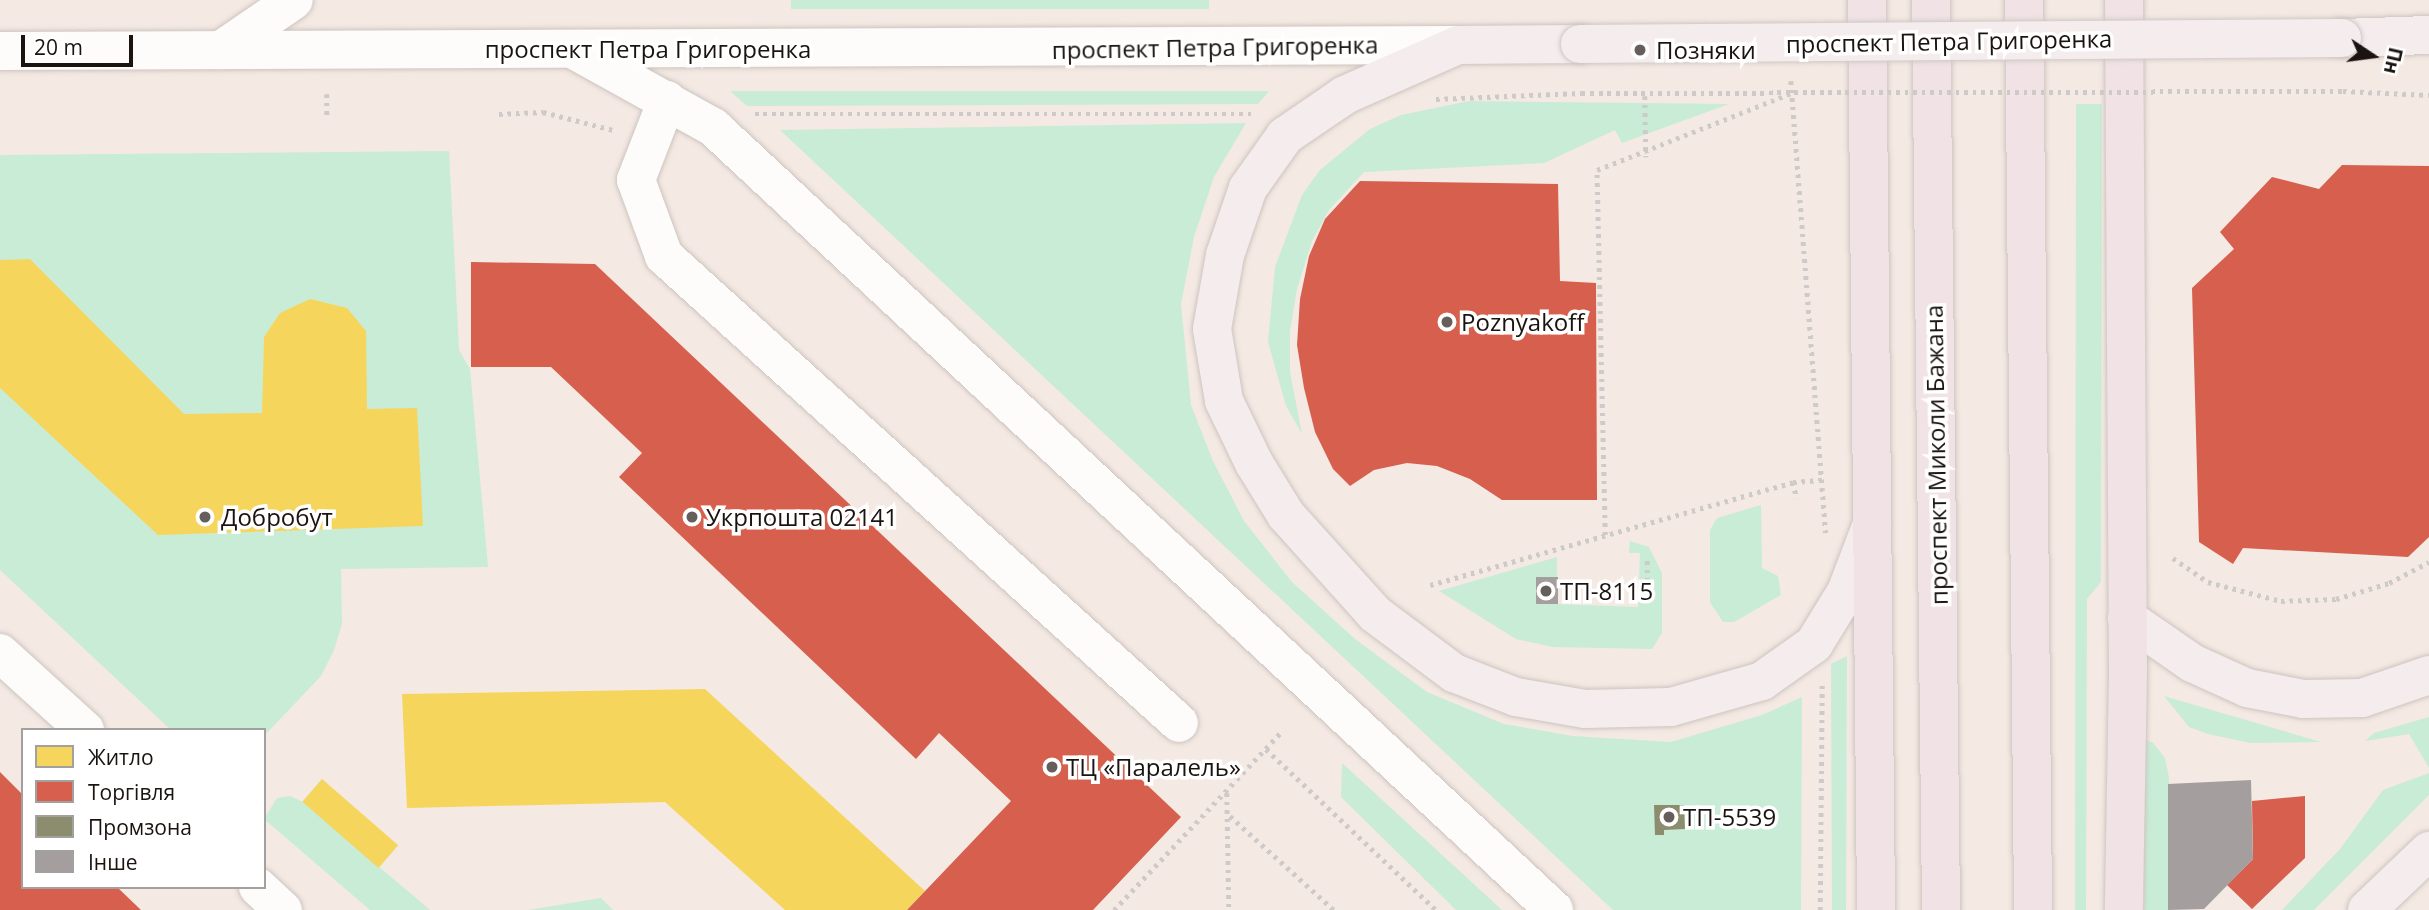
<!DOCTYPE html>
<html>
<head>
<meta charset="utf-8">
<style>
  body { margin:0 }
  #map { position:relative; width:2429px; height:910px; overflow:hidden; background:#f4e9e3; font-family:"Open Sans",sans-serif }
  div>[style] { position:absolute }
  .green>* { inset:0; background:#c9ecd6; transform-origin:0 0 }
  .homes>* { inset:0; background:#f6d55c; transform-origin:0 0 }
  .shops>* { inset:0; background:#d6604d }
  .industry>* { inset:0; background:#8c8c6e }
  .building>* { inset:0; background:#a49e9e; transform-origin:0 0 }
  .path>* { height:4.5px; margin-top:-2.25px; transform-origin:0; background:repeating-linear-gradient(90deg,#cecac7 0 3.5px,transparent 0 8.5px) }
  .roads { filter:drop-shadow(0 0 2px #cdc4bf) drop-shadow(0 0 2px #cdc4bf) }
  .minor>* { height:38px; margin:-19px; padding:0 19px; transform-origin:19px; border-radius:19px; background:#fdfcfb }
  .major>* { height:38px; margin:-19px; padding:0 19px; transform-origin:19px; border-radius:19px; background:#f5eced }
  .highway>* { height:38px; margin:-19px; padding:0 19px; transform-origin:19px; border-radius:19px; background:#f0e2e5 }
  .path-bridge>* { height:4.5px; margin-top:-2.25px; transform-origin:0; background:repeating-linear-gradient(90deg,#cecac7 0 3.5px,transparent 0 8.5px) }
  .bridges { filter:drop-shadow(0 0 2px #cdc8c5) drop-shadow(0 0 2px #cdc8c5) }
  .major-bridge>* { height:38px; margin:-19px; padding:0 19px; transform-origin:19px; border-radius:19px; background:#f5eced }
  .dots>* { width:19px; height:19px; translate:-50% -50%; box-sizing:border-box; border:4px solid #fff; border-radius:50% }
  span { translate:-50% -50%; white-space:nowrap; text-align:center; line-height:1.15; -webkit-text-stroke:7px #fff; paint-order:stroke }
  .street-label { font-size:24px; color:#1a1310 }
  .poi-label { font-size:24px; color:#1a1310 }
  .left { translate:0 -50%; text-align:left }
  .legend { position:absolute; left:21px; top:728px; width:245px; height:161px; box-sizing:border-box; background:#fff; border:2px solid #a3a19f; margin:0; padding:9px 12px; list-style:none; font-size:21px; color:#1a1310 }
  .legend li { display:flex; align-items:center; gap:14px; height:35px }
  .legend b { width:35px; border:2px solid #a3a19f }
  .north { position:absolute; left:2338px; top:21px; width:70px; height:70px; -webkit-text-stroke:5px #fff; paint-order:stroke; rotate:103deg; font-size:19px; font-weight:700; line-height:28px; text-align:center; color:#1a1310 }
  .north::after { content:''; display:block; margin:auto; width:24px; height:32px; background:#1a1310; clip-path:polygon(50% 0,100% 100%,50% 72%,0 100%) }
  .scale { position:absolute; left:21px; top:35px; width:112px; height:32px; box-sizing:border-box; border:4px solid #1a1310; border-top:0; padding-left:9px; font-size:21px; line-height:24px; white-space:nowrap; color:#1a1310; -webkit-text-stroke:5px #fff; paint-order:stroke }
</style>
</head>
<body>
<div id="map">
  <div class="green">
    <i style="left:791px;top:0;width:418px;height:9px"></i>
    <i style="clip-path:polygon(730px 91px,1269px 91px,1258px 104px,747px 106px)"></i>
    <i style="clip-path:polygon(1469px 101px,1729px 104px,1622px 143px,1615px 130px,1544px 163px,1364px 172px,1329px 210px,1312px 241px,1297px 289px,1290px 331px,1290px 372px,1302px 434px,1286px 406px,1268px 342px,1275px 267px,1302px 195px,1320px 170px,1370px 129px,1401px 115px)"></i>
    <i style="clip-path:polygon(2076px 104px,2102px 104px,2101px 582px,2087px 599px,2086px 910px,2075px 910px)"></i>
    <i style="clip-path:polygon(1246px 123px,1214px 177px,1194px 237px,1181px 304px,1191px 405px,1213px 461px,1244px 521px,1292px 582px,1355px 639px,1427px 692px,1504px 724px,1573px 736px,1671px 742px,1762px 715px,1802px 697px,1801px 910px,1613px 910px,780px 130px)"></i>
    <i style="clip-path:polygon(449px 151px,459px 350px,470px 369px,488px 567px,341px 569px,342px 624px,334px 650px,321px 676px,264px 736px,264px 730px,171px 730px,0 570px,0 155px)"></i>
    <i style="clip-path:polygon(1761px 505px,1762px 568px,1778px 576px,1781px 595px,1734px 622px,1723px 622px,1710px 602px,1710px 530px,1717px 518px)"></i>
    <i style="clip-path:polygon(1630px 541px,1649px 547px,1662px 573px,1662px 633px,1652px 649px,1553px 647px,1516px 639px,1439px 591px,1557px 557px,1557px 604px,1638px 607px,1640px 553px,1629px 553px)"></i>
    <i style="clip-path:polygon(1847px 656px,1846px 910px,1832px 910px,1831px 664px)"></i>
    <i style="clip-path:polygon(2164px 696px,2321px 742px,2251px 743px,2208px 734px,2189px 727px)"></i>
    <i style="clip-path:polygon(2429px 717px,2429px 768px,2409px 734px,2365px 741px,2374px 733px)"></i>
    <i style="clip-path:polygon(2142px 738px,2153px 743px,2165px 758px,2169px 778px,2168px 910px,2144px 910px)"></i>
    <i style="clip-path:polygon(1342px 763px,1502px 910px,1456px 910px,1341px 797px)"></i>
    <i style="clip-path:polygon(2429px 773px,2429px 795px,2314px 910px,2282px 910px,2340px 849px,2383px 790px)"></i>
    <i style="clip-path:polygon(290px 796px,303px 802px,430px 910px,370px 910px,264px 819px,277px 798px)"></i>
    <i style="clip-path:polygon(601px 898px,613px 910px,528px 910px)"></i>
  </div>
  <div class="homes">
    <i style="clip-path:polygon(30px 259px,184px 414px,262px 413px,264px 337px,280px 313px,310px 299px,347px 308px,366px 331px,367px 409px,417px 408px,423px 526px,158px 535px,0 388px,0 260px)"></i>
    <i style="clip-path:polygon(705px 689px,925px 891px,907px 910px,785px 910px,665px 802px,407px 808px,402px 694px)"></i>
    <i style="left:322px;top:779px;width:101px;height:30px;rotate:41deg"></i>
  </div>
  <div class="shops">
    <i style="clip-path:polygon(2342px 165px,2429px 166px,2429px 537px,2408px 557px,2243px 548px,2233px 564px,2199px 542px,2192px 288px,2234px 249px,2220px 232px,2272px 177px,2319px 189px)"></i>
    <i style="clip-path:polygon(1360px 181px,1558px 184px,1560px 281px,1596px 283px,1597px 500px,1502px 500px,1470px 479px,1437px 466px,1407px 463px,1374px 470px,1350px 486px,1333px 469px,1315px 432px,1304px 388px,1297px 345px,1300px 299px,1309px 256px,1325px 219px)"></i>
    <i style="clip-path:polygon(471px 262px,595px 264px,1181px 817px,1093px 910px,907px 910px,1011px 801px,939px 733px,916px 759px,619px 477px,642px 453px,551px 367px,471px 367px)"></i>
    <i style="clip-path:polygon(0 772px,23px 795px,23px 887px,117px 887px,141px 910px,0 910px)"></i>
    <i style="clip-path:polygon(2305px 796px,2305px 858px,2252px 909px,2227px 885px,2253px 859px,2252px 801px)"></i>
  </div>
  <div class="industry">
    <i style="clip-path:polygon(1654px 805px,1684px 805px,1685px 829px,1664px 830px,1664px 835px,1655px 835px)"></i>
  </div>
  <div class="building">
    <i style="left:1536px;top:577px;width:22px;height:27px"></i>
    <i style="clip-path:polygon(2251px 780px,2253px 859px,2204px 909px,2168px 910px,2168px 784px)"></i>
  </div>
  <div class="path">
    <i style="left:1791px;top:81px;width:453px;rotate:85.6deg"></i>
    <i style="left:2343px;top:91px;width:86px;rotate:2.7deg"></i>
    <i style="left:327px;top:94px;width:22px;rotate:90deg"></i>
    <i style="left:1645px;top:96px;width:61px;rotate:89.1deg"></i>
    <i style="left:1436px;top:99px;width:146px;rotate:-2.4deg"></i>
    <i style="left:499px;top:114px;width:44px;rotate:-2.6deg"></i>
    <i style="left:543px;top:112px;width:72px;rotate:14.4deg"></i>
    <i style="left:755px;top:114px;width:499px"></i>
    <i style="left:1793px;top:482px;width:31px;rotate:-4deg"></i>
    <i style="left:1605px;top:535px;width:365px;rotate:-91.3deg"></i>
    <i style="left:1597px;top:170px;width:209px;rotate:-21.6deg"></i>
    <i style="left:2173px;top:558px;width:42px;rotate:34.4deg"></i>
    <i style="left:2208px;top:582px;width:75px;rotate:14.6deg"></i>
    <i style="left:2281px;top:601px;width:55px;rotate:-2.1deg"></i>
    <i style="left:2336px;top:599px;width:55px;rotate:-16.8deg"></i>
    <i style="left:2389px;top:583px;width:45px;rotate:-27.7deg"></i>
    <i style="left:1430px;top:585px;width:377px;rotate:-15.8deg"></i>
    <i style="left:1793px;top:482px;width:17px;rotate:77deg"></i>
    <i style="left:1647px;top:590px;width:34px;rotate:-90deg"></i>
    <i style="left:1266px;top:749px;width:234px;rotate:43.4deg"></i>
    <i style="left:1227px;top:793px;width:117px;rotate:89deg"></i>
    <i style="left:1230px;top:816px;width:140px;rotate:42.1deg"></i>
    <i style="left:1114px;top:910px;width:243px;rotate:-46.8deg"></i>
    <i style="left:1820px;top:910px;width:226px;rotate:-89.5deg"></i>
  </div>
  <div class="roads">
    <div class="minor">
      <i style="left:221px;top:50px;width:88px;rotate:-34.4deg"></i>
      <i style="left:0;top:51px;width:1458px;rotate:-0.24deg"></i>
      <i style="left:576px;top:51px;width:157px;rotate:29deg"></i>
      <i style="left:713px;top:127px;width:1149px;rotate:42.95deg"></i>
      <i style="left:667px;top:100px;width:86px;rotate:111.2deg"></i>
      <i style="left:636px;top:180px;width:81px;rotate:69.8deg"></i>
      <i style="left:664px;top:256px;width:695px;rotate:42.2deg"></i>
      <i style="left:0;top:653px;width:115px;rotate:42.2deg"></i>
      <i style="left:258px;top:887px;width:34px;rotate:43deg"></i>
    </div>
    <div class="major">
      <i style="left:2342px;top:38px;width:87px;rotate:-2deg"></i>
      <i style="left:1580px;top:44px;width:122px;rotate:179.5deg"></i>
      <i style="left:1458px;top:45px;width:124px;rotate:156.1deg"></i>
      <i style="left:1345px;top:95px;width:73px;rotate:145.7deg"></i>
      <i style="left:1285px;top:136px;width:64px;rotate:125.4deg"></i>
      <i style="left:1248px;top:188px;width:71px;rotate:108.9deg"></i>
      <i style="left:1225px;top:255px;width:75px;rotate:100deg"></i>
      <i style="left:1212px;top:329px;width:73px;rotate:80.5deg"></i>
      <i style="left:1224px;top:401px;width:69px;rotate:64.2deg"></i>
      <i style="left:1254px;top:463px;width:61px;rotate:58.4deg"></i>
      <i style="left:1286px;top:515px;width:133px;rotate:48deg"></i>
      <i style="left:1375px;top:614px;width:99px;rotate:36.8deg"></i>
      <i style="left:1454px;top:673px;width:66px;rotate:21.2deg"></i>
      <i style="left:1516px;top:697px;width:70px;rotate:9.9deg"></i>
      <i style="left:1585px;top:709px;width:86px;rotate:-1.3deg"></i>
      <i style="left:1671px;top:707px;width:95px;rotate:-15.9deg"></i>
      <i style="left:1762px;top:681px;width:64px;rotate:-35.4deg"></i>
      <i style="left:1814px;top:644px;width:61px;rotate:-58.4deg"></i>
      <i style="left:1846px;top:592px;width:73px;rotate:-69.1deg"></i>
      <i style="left:2127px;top:618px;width:79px;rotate:34.7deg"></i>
      <i style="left:2192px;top:663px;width:60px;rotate:24.4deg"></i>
      <i style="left:2247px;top:688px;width:57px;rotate:11.1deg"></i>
      <i style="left:2303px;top:699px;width:59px;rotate:-1deg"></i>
      <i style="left:2362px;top:698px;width:71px;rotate:-18.9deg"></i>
      <i style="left:2367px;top:910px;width:86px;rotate:-43.6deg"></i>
    </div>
    <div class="highway">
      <i style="left:1867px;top:0;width:910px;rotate:89.43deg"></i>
      <i style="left:1931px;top:0;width:910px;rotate:89.37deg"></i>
      <i style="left:2024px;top:0;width:910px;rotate:89.43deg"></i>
      <i style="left:2124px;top:0;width:671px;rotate:89.66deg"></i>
      <i style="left:2128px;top:671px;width:239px;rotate:91deg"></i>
    </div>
  </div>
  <div class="path-bridge">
    <i style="left:1582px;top:93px;width:761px;rotate:-0.15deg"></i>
  </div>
  <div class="bridges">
    <div class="major-bridge">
      <i style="left:1580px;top:44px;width:762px;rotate:-0.45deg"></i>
    </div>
  </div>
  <div class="dots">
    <i style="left:1640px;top:50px;background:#665e5a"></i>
    <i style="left:1447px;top:322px;background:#665e5a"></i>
    <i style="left:205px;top:517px;background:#665e5a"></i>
    <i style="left:692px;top:517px;background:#665e5a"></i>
    <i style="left:1546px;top:591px;background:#665e5a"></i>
    <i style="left:1052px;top:767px;background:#665e5a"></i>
    <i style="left:1669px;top:817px;background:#665e5a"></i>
  </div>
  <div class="street-label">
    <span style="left:1949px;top:41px;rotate:-1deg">проспект Петра Григоренка</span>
    <span style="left:1215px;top:47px;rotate:-1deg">проспект Петра Григоренка</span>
    <span style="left:648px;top:49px">проспект Петра Григоренка</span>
    <span style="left:1936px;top:455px;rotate:-91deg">проспект Миколи Бажана</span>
  </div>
  <div class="poi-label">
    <span class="left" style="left:1656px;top:50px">Позняки</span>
    <span class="left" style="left:1461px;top:322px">Poznyakoff</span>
    <span class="left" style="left:221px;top:517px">Добробут</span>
    <span class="left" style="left:706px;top:517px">Укрпошта 02141</span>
    <span class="left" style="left:1560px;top:591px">ТП-8115</span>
    <span class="left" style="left:1066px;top:767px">ТЦ «Паралель»</span>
    <span class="left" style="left:1683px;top:817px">ТП-5539</span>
  </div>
  <ul class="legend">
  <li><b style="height:19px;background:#f6d55c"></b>Житло</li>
  <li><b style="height:19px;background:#d6604d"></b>Торгівля</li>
  <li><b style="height:19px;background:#8c8c6e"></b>Промзона</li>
  <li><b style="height:19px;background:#a49e9e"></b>Інше</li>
  </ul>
  <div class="north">Пн</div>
  <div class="scale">20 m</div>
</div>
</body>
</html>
